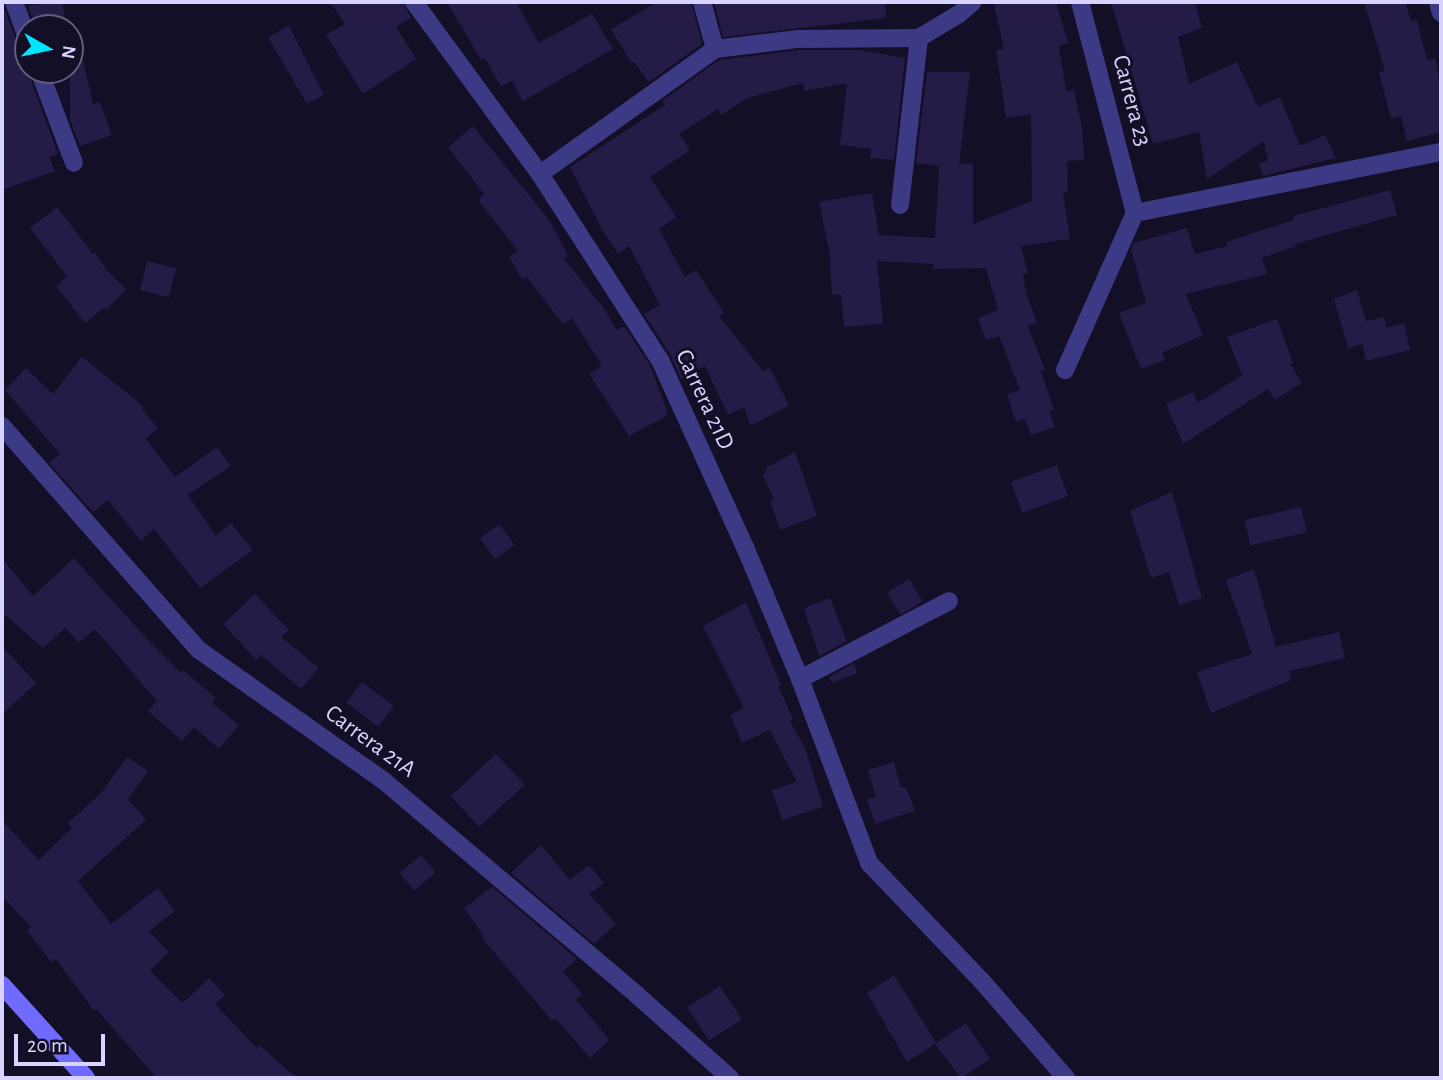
<!DOCTYPE html>
<html>
<head>
<meta charset="utf-8">
<style>
  body { margin:0 }
  #map { position:relative; width:1443px; height:1080px; overflow:hidden; background:#130f26; font-family:"Alegreya Sans",sans-serif }
  div>[style] { position:absolute }
  .building>* { inset:0; background:#241b47; transform-origin:0 0 }
  .street>* { height:18px; margin:-9px; padding:0 9px; transform-origin:9px; border-radius:9px; background:#3d3a85 }
  .secondary>* { height:18px; margin:-9px; padding:0 9px; transform-origin:9px; border-radius:9px; background:#6f6bff }
  span { translate:-50% -50%; white-space:nowrap; text-align:center; line-height:1.15; -webkit-text-stroke:6px #130f26; paint-order:stroke }
  .street-label { font-size:24px; color:#d9d4ff }
  .frame { position:absolute; inset:0; border:4px solid #d9d4ff; pointer-events:none }
  .north { position:absolute; left:14px; top:14px; width:70px; height:70px; box-sizing:border-box; background:#130f26; border:2px solid #625e7d; border-radius:50%; rotate:99deg; font-size:19px; font-weight:700; line-height:28px; text-align:center; color:#d9d4ff }
  .north::after { content:''; display:block; margin:auto; width:24px; height:32px; background:#00e5ff; clip-path:polygon(50% 0,100% 100%,50% 72%,0 100%) }
  .scale { position:absolute; left:14px; top:1034px; width:91px; height:32px; box-sizing:border-box; border:4px solid #d9d4ff; border-top:0; padding-left:9px; font-size:21px; line-height:24px; white-space:nowrap; color:#d9d4ff; -webkit-text-stroke:5px #130f26; paint-order:stroke }
</style>
</head>
<body>
<div id="map">
  <div class="building">
    <i style="clip-path:polygon(48px 2px,62px 2px,67px 28px,36px 28px,28px 6px)"></i>
    <i style="clip-path:polygon(330px 2px,403px 2px,411px 18px,396px 27px,416px 59px,363px 94px,326px 35px,345px 24px)"></i>
    <i style="clip-path:polygon(447px 2px,516px 2px,539px 43px,592px 14px,613px 49px,523px 101px,512px 81px,501px 87px,485px 58px,481px 60px)"></i>
    <i style="clip-path:polygon(657px 2px,691px 2px,702px 44px,649px 82px,634px 62px,631px 63px,611px 29px)"></i>
    <i style="clip-path:polygon(714px 2px,885px 2px,886px 18px,723px 37px)"></i>
    <i style="clip-path:polygon(1007px 2px,1056px 2px,1068px 43px,1059px 46px,1066px 91px,1074px 90px,1082px 127px,1084px 160px,1067px 161px,1068px 192px,1063px 192px,1070px 239px,1021px 246px,1028px 273px,1023px 274px,1026px 293px,1037px 323px,1028px 326px,1045px 370px,1041px 371px,1054px 410px,1049px 411px,1055px 427px,1031px 435px,1025px 419px,1016px 422px,1007px 394px,1020px 390px,999px 336px,986px 340px,978px 318px,998px 310px,986px 268px,934px 269px,933px 264px,877px 261px,883px 324px,844px 327px,841px 294px,832px 295px,830px 255px,819px 202px,872px 193px,879px 235px,935px 238px,939px 166px,916px 163px,927px 72px,970px 72px,959px 164px,973px 163px,973px 224px,1032px 201px,1031px 114px,1006px 118px,996px 50px,1004px 49px,994px 5px)"></i>
    <i style="clip-path:polygon(1111px 2px,1195px 2px,1202px 28px,1178px 37px,1189px 84px,1237px 62px,1258px 107px,1280px 97px,1300px 146px,1325px 135px,1336px 158px,1263px 176px,1259px 164px,1268px 160px,1264px 141px,1207px 179px,1199px 132px,1153px 144px)"></i>
    <i style="clip-path:polygon(1364px 2px,1405px 2px,1411px 21px,1417px 20px,1427px 60px,1435px 58px,1441px 86px,1441px 132px,1407px 141px,1401px 116px,1391px 119px,1379px 72px,1385px 71px)"></i>
    <i style="clip-path:polygon(3px 5px,58px 154px,49px 157px,55px 171px,2px 190px)"></i>
    <i style="clip-path:polygon(289px 26px,324px 95px,307px 104px,268px 37px)"></i>
    <i style="clip-path:polygon(80px 46px,93px 104px,100px 102px,112px 135px,80px 146px,70px 120px,70px 47px)"></i>
    <i style="clip-path:polygon(799px 50px,859px 50px,905px 58px,894px 160px,870px 158px,871px 149px,840px 145px,847px 83px,804px 91px,803px 83px,747px 98px,721px 115px,718px 109px,679px 134px,690px 150px,650px 177px,676px 217px,659px 229px,685px 277px,696px 270px,724px 313px,719px 316px,763px 371px,770px 368px,789px 405px,751px 426px,744px 407px,728px 415px,705px 366px,681px 379px,670px 354px,644px 314px,660px 305px,629px 246px,618px 254px,603px 231px,570px 167px,665px 105px,662px 101px,719px 60px)"></i>
    <i style="clip-path:polygon(473px 126px,550px 221px,568px 256px,563px 258px,603px 307px,617px 330px,624px 326px,650px 365px,668px 414px,661px 419px,629px 436px,589px 374px,602px 366px,572px 318px,563px 324px,527px 277px,522px 280px,509px 256px,518px 251px,478px 200px,484px 194px,448px 147px)"></i>
    <i style="clip-path:polygon(1390px 190px,1397px 215px,1295px 244px,1296px 246px,1262px 258px,1267px 274px,1186px 294px,1203px 335px,1162px 353px,1165px 360px,1141px 369px,1119px 313px,1146px 303px,1131px 249px,1134px 243px,1187px 228px,1195px 254px,1227px 246px,1226px 242px,1294px 220px,1293px 216px)"></i>
    <i style="clip-path:polygon(57px 207px,93px 254px,95px 252px,106px 270px,126px 289px,107px 309px,105px 307px,85px 323px,56px 286px,67px 276px,30px 228px)"></i>
    <i style="left:147px;top:261px;width:30px;height:30px;rotate:14deg"></i>
    <i style="clip-path:polygon(1357px 290px,1366px 321px,1384px 317px,1386px 328px,1404px 323px,1410px 350px,1366px 361px,1362px 344px,1348px 348px,1334px 299px)"></i>
    <i style="clip-path:polygon(1277px 319px,1293px 363px,1290px 363px,1302px 383px,1275px 400px,1268px 389px,1183px 444px,1166px 404px,1193px 392px,1198px 403px,1242px 375px,1227px 337px)"></i>
    <i style="clip-path:polygon(82px 357px,143px 406px,141px 408px,158px 428px,146px 439px,175px 477px,217px 447px,231px 466px,188px 495px,216px 536px,231px 523px,253px 550px,200px 588px,154px 529px,141px 541px,108px 500px,93px 512px,49px 463px,60px 454px,5px 390px,26px 368px,53px 394px)"></i>
    <i style="clip-path:polygon(795px 452px,817px 516px,780px 530px,770px 500px,774px 499px,762px 474px,767px 472px,766px 468px)"></i>
    <i style="left:1057px;top:465px;width:33px;height:49px;rotate:70deg"></i>
    <i style="clip-path:polygon(1172px 492px,1202px 598px,1179px 605px,1169px 572px,1151px 578px,1130px 511px)"></i>
    <i style="left:1301px;top:507px;width:26px;height:58px;rotate:77deg"></i>
    <i style="left:499px;top:524px;width:26px;height:24px;rotate:53deg"></i>
    <i style="clip-path:polygon(2px 558px,33px 596px,74px 558px,146px 638px,181px 673px,183px 670px,216px 698px,212px 703px,239px 725px,219px 749px,194px 727px,182px 741px,148px 711px,157px 701px,95px 629px,79px 643px,65px 628px,43px 648px,2px 612px)"></i>
    <i style="clip-path:polygon(1254px 569px,1276px 647px,1339px 632px,1345px 658px,1289px 671px,1291px 680px,1211px 713px,1197px 672px,1252px 654px,1226px 580px)"></i>
    <i style="left:909px;top:579px;width:26px;height:26px;rotate:58deg"></i>
    <i style="clip-path:polygon(255px 594px,289px 630px,281px 637px,319px 668px,301px 689px,261px 655px,256px 660px,223px 624px)"></i>
    <i style="clip-path:polygon(830px 598px,847px 641px,819px 656px,804px 608px)"></i>
    <i style="clip-path:polygon(746px 602px,781px 685px,778px 686px,793px 719px,790px 721px,806px 750px,823px 807px,782px 820px,772px 790px,797px 782px,770px 730px,742px 743px,730px 715px,744px 708px,703px 626px)"></i>
    <i style="clip-path:polygon(2px 646px,36px 683px,2px 714px)"></i>
    <i style="clip-path:polygon(854px 663px,857px 673px,832px 683px,829px 677px)"></i>
    <i style="left:362px;top:682px;width:40px;height:26px;rotate:37deg"></i>
    <i style="left:496px;top:754px;width:42px;height:62px;rotate:47deg"></i>
    <i style="clip-path:polygon(127px 757px,148px 771px,128px 799px,146px 820px,78px 881px,111px 924px,158px 888px,175px 911px,149px 931px,169px 952px,150px 971px,183px 1003px,209px 978px,225px 995px,215px 1004px,257px 1048px,259px 1045px,297px 1078px,157px 1078px,96px 1009px,94px 1011px,56px 959px,51px 962px,27px 930px,31px 927px,2px 896px,2px 821px,39px 860px,72px 828px,68px 823px,101px 793px)"></i>
    <i style="clip-path:polygon(894px 762px,901px 788px,906px 787px,915px 811px,875px 824px,867px 799px,876px 797px,868px 770px)"></i>
    <i style="clip-path:polygon(541px 845px,570px 880px,589px 865px,604px 883px,589px 894px,616px 924px,594px 944px,511px 873px)"></i>
    <i style="left:421px;top:855px;width:23px;height:28px;rotate:50deg"></i>
    <i style="clip-path:polygon(492px 887px,577px 959px,563px 971px,583px 995px,576px 1000px,610px 1040px,590px 1058px,555px 1018px,552px 1021px,482px 938px,484px 937px,464px 908px)"></i>
    <i style="clip-path:polygon(894px 975px,936px 1043px,966px 1023px,990px 1059px,961px 1078px,935px 1044px,907px 1062px,867px 993px)"></i>
    <i style="left:720px;top:986px;width:40px;height:39px;rotate:57deg"></i>
  </div>
  <div class="street">
    <i style="left:14px;top:2px;width:40px;rotate:69.8deg"></i>
    <i style="left:414px;top:2px;width:213px;rotate:53.8deg"></i>
    <i style="left:540px;top:174px;width:221px;rotate:57.2deg"></i>
    <i style="left:660px;top:360px;width:205px;rotate:65.6deg"></i>
    <i style="left:745px;top:547px;width:143px;rotate:67.4deg"></i>
    <i style="left:800px;top:679px;width:197px;rotate:69.4deg"></i>
    <i style="left:869px;top:863px;width:162px;rotate:46.3deg"></i>
    <i style="left:981px;top:980px;width:130px;rotate:49.1deg"></i>
    <i style="left:702px;top:2px;width:49px;rotate:74.5deg"></i>
    <i style="left:1080px;top:2px;width:218px;rotate:75.4deg"></i>
    <i style="left:1438px;top:2px;width:11px;rotate:75deg"></i>
    <i style="left:39px;top:70px;width:99px;rotate:69.4deg"></i>
    <i style="left:540px;top:174px;width:215px;rotate:-35.5deg"></i>
    <i style="left:715px;top:49px;width:84px;rotate:-6.9deg"></i>
    <i style="left:798px;top:39px;width:121px;rotate:-0.5deg"></i>
    <i style="left:919px;top:38px;width:47px;rotate:-31deg"></i>
    <i style="left:959px;top:14px;width:18px;rotate:-41deg"></i>
    <i style="left:900px;top:205px;width:168px;rotate:-83.5deg"></i>
    <i style="left:1135px;top:213px;width:312px;rotate:-11.3deg"></i>
    <i style="left:1065px;top:370px;width:172px;rotate:-66deg"></i>
    <i style="left:2px;top:426px;width:298px;rotate:48.7deg"></i>
    <i style="left:199px;top:650px;width:227px;rotate:35.3deg"></i>
    <i style="left:384px;top:781px;width:331px;rotate:40.2deg"></i>
    <i style="left:637px;top:995px;width:125px;rotate:41.7deg"></i>
    <i style="left:800px;top:679px;width:168px;rotate:-27.6deg"></i>
  </div>
  <div class="secondary">
    <i style="left:2px;top:985px;width:125px;rotate:47.9deg"></i>
  </div>
  <div class="street-label">
    <span style="left:1131px;top:101px;rotate:75deg">Carrera 23</span>
    <span style="left:704px;top:400px;rotate:65deg">Carrera 21D</span>
    <span style="left:370px;top:742px;rotate:36deg">Carrera 21A</span>
  </div>
  <div class="frame"></div>
  <div class="north">N</div>
  <div class="scale">20 m</div>
</div>
</body>
</html>
